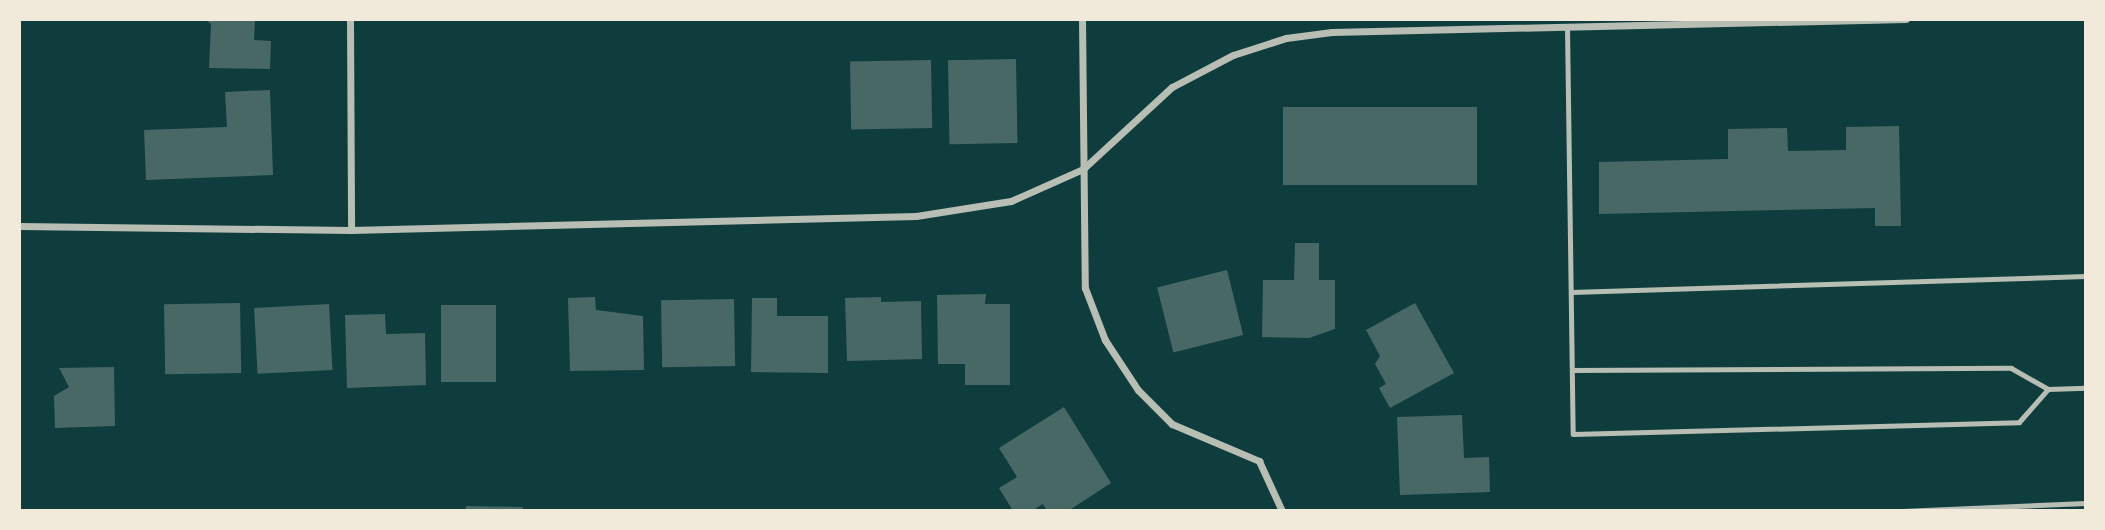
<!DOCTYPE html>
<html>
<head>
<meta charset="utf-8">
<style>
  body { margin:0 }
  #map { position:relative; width:2105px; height:530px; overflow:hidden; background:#0f3d3e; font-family:Inter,sans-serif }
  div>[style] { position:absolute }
  .building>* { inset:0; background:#486865; transform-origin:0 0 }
  .service>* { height:5px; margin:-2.5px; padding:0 2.5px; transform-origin:2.5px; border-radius:2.5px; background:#b8beb3 }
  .minor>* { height:7px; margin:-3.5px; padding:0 3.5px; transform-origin:3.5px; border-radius:3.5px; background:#b8beb3 }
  span { translate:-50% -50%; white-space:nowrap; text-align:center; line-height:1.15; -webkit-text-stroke:5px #f1e9da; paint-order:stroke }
  .frame { position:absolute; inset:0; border:21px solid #f1e9da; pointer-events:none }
</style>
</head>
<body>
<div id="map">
  <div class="building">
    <i style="clip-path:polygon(205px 19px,255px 19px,254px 40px,271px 41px,270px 69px,209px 68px,211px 24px)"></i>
    <i style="left:1016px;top:59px;width:84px;height:68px;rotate:89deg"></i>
    <i style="left:931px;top:60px;width:68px;height:81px;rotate:89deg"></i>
    <i style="clip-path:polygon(270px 90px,273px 175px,146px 180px,144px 130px,227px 127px,225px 92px)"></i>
    <i style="left:1283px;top:107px;width:194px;height:78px"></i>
    <i style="clip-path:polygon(1899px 126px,1901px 226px,1875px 226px,1875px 208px,1599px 214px,1599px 162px,1728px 159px,1728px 129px,1787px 128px,1788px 151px,1846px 150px,1846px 127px)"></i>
    <i style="clip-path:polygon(1295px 243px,1319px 243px,1319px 280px,1335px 280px,1335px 329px,1309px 338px,1262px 337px,1263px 280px,1294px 280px)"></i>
    <i style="left:1227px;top:270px;width:67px;height:72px;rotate:76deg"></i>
    <i style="clip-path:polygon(986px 294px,985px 304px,1010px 304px,1010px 385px,965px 385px,965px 364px,938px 364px,937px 295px)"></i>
    <i style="clip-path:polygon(595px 297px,596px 310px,643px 316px,644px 370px,570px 371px,568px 298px)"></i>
    <i style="clip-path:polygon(881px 297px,881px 302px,921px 301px,922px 359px,847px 361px,845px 298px)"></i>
    <i style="clip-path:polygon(752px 298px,777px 298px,777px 316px,828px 316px,828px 373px,751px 372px)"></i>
    <i style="left:734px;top:299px;width:67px;height:73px;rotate:89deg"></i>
    <i style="left:240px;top:303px;width:70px;height:76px;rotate:89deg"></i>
    <i style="clip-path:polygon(1415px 303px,1454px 373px,1390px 408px,1379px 388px,1386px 384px,1375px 364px,1380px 356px,1366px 330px)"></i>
    <i style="left:329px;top:304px;width:66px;height:75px;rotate:87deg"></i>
    <i style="left:441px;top:305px;width:55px;height:77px"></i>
    <i style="clip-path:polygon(385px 314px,386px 334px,425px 333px,426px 385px,347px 388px,345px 315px)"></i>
    <i style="clip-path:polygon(114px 367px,115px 426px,55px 428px,54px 396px,69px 387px,59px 368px)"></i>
    <i style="clip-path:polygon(1064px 407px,1111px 483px,1068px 511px,1047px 511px,1043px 504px,1032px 511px,1013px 511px,999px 488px,1017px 477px,999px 448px)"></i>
    <i style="clip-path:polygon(1462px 415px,1464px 458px,1489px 457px,1490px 492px,1400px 495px,1397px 417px)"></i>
    <i style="clip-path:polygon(466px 506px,523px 507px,522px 511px,466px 511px)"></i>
  </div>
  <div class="service">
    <i style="left:1567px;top:27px;width:407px;rotate:89.2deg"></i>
    <i style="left:1573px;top:434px;width:446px;rotate:-1.5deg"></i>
    <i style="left:2019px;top:422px;width:44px;rotate:-48.7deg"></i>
    <i style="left:2048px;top:389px;width:38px;rotate:-2deg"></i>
    <i style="left:1571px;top:292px;width:515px;rotate:-1.78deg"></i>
    <i style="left:1572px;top:370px;width:439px;rotate:-0.3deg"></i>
    <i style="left:2011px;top:368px;width:43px;rotate:29.6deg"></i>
    <i style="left:1902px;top:511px;width:184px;rotate:-2.5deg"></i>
  </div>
  <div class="minor">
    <i style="left:350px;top:19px;width:211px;rotate:89.7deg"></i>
    <i style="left:1082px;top:19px;width:269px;rotate:89.4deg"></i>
    <i style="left:1085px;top:288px;width:56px;rotate:69deg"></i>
    <i style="left:1105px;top:340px;width:60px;rotate:56.6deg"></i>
    <i style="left:1138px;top:390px;width:48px;rotate:45deg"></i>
    <i style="left:1172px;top:424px;width:95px;rotate:23deg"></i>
    <i style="left:1259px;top:461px;width:55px;rotate:65.3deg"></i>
    <i style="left:19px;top:226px;width:332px;rotate:0.7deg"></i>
    <i style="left:351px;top:230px;width:565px;rotate:-1.42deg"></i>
    <i style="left:916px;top:216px;width:96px;rotate:-9deg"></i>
    <i style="left:1011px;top:201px;width:79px;rotate:-24deg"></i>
    <i style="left:1083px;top:169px;width:121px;rotate:-42.7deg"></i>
    <i style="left:1172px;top:87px;width:69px;rotate:-27.7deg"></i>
    <i style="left:1233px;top:55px;width:56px;rotate:-17.8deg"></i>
    <i style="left:1286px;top:38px;width:46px;rotate:-7.4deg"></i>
    <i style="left:1332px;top:32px;width:574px;rotate:-1.3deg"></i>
  </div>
  <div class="frame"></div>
</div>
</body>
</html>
